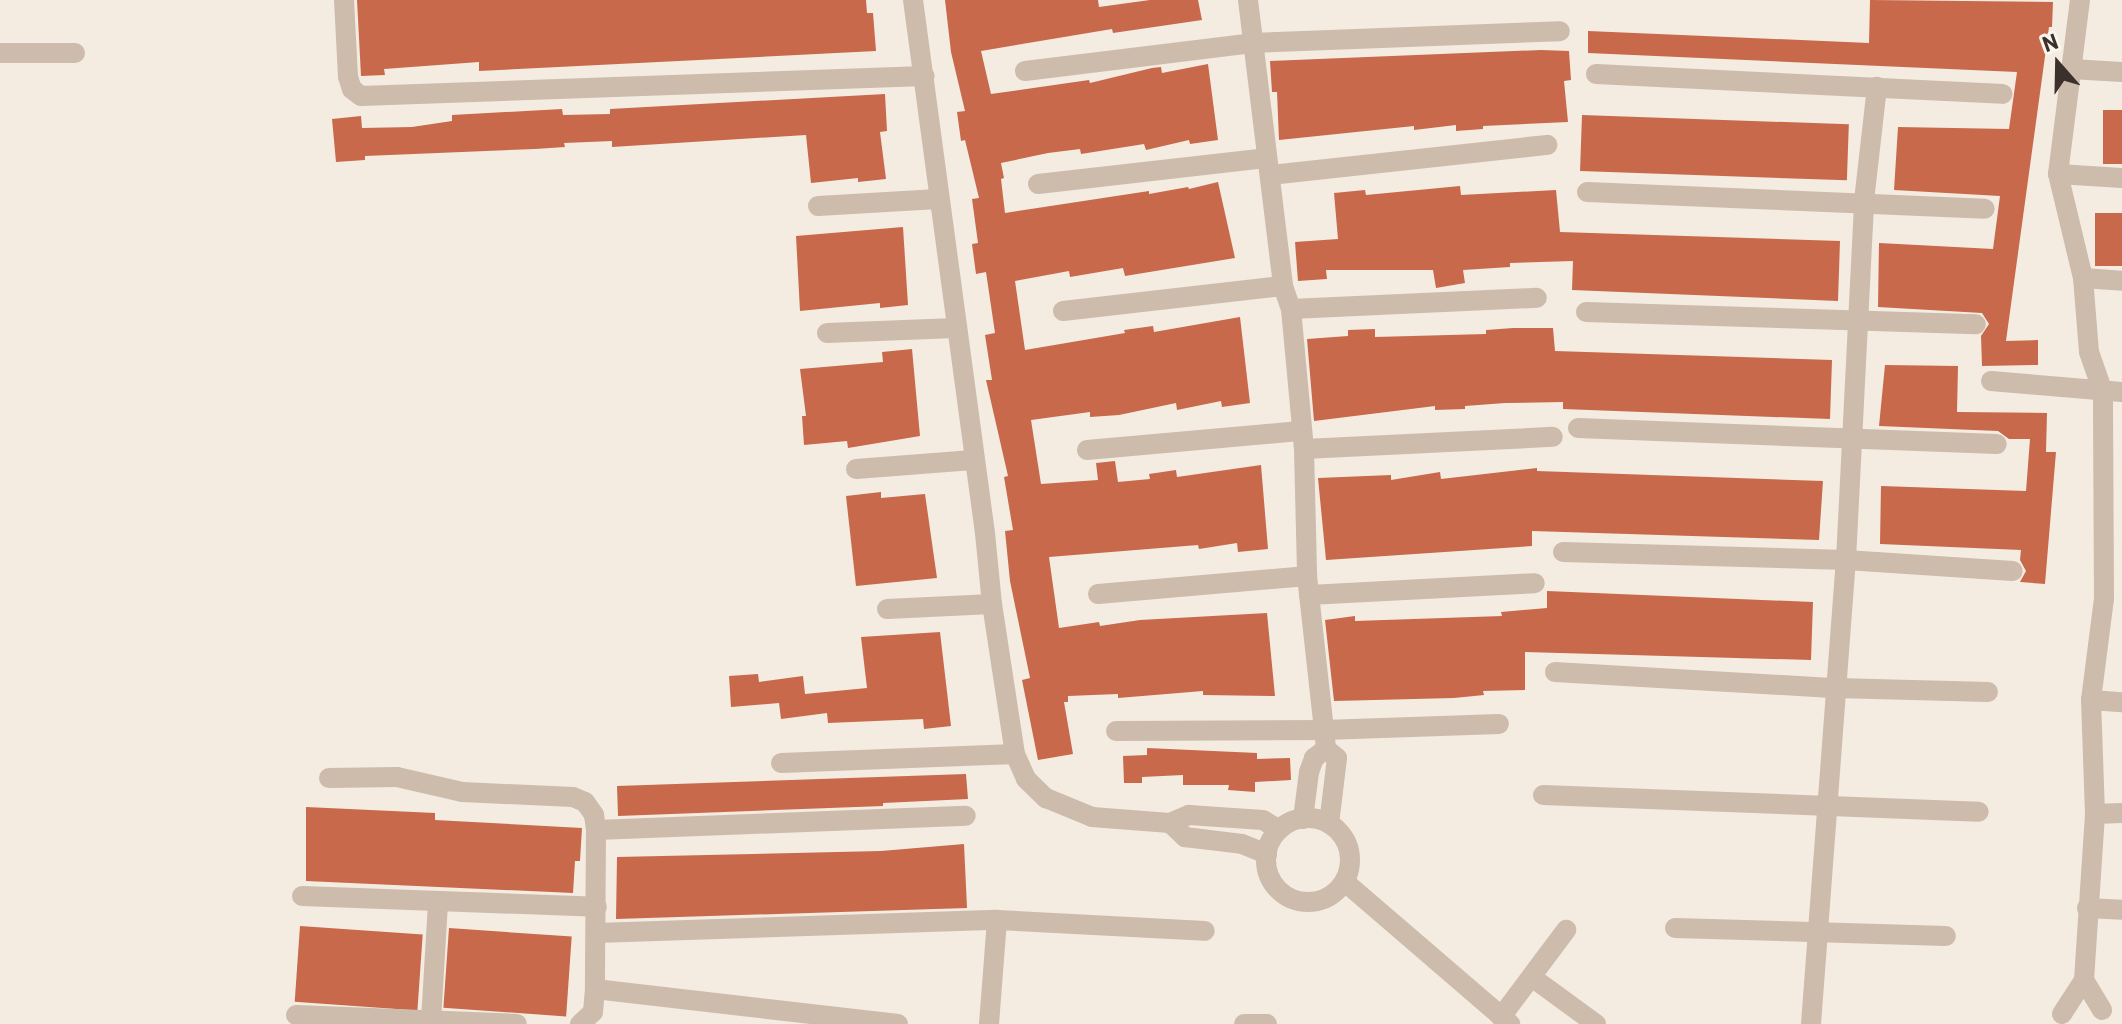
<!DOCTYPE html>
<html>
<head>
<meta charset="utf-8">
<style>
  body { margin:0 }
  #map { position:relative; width:2122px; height:1024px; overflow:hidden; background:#f4ebe1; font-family:Barlow,sans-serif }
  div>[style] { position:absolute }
  .building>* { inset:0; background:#c8694b; transform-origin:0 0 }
  .minor>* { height:20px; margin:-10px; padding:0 10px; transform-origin:10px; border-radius:10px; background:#cdbbac }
  .minor>.ring { margin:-10px; padding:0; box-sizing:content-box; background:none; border:20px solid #cdbbac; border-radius:50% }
  span { translate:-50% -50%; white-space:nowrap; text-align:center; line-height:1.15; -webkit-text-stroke:8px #fbf5ee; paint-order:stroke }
  .north { position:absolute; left:2018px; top:24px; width:80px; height:80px; -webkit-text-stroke:6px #fbf5ee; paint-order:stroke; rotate:340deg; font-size:22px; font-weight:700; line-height:32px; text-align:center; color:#3b302b }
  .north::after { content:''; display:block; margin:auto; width:28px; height:36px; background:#3b302b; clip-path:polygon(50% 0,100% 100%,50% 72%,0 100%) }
</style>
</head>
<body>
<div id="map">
  <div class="building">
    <i style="clip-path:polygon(357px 0,866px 0,867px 13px,873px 13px,876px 51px,479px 71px,479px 62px,384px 69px,385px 75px,361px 76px)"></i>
    <i style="clip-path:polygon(945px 0,1098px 0,1099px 7px,1150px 0,1198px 0,1202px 20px,1113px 33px,1112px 29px,981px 51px,991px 94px,1089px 80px,1090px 83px,1152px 68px,1161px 67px,1162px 73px,1208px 64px,1218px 140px,1190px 144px,1189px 140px,1146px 150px,1144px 144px,1081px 154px,1080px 149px,1048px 153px,1001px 163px,1004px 178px,1001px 179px,1005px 213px,1149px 191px,1149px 194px,1188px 187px,1189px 189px,1218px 182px,1235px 258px,1125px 276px,1123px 268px,1070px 277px,1069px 271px,1015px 281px,1025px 350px,1125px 333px,1124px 330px,1153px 326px,1154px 332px,1240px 317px,1250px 403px,1222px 407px,1221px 401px,1177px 410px,1176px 403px,1119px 415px,1090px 417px,1090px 412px,1031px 420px,1041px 484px,1098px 480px,1096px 463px,1115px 461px,1118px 482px,1150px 479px,1149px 474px,1176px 470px,1177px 477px,1261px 465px,1268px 549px,1238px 552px,1237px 543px,1199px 549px,1198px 545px,1049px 557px,1059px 628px,1099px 622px,1100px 626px,1140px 620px,1267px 613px,1275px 696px,1203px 695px,1203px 691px,1118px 698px,1118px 694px,1068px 696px,1068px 702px,1064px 702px,1073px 754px,1038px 760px,1022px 680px,1030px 678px,1010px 581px,1005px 531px,1013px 530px,1004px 477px,1008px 476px,986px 380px,992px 380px,985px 335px,995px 333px,986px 272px,976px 274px,972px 244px,978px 243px,972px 199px,979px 198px,965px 140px,961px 141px,957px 112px,965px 111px,951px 52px)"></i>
    <i style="clip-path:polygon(1870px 0,2053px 2px,2052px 27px,2049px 27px,2006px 341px,2038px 340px,2038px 365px,1982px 366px,1981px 336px,1989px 324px,1982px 313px,1878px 307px,1879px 243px,1993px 249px,2000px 196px,1894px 190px,1898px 127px,2009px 129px,2017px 72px,1588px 53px,1588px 31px,1869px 43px)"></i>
    <i style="clip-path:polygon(1541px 50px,1569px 51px,1571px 80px,1564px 81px,1568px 122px,1483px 126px,1483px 129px,1456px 131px,1456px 125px,1414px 130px,1414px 126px,1279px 140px,1277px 92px,1272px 92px,1270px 61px)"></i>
    <i style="clip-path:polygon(885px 94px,887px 131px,880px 132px,886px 179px,858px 182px,858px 178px,811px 183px,806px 135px,612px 147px,612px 141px,564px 143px,565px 147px,535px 149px,365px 156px,365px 160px,336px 162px,332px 119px,361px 116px,362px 128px,412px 127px,452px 121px,452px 115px,562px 109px,563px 115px,610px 114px,610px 109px)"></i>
    <i style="left:2103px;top:110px;width:19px;height:54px"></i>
    <i style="left:1582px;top:115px;width:267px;height:56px;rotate:2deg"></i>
    <i style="clip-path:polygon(1460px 186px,1461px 195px,1556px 190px,1560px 232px,1840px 241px,1838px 301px,1572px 290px,1573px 261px,1510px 263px,1510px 267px,1463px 270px,1465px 283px,1436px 288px,1433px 270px,1326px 270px,1327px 279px,1298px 281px,1295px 242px,1338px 239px,1334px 193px,1365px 190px,1366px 195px)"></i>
    <i style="left:2095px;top:213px;width:27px;height:53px"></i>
    <i style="clip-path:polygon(903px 227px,908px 305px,880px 308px,880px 303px,800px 311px,796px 236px)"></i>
    <i style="clip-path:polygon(1513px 328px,1553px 328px,1555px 351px,1832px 360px,1830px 419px,1563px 409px,1563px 402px,1505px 403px,1465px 406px,1465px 409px,1435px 410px,1435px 406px,1314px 421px,1307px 339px,1348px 336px,1348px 330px,1375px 329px,1375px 337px,1486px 334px,1486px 330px)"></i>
    <i style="clip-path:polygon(912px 349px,920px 436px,848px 448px,847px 441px,804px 445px,802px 416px,806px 416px,800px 369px,883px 362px,882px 352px)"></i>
    <i style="clip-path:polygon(1885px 365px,1958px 366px,1957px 412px,2047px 413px,2046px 452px,2056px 452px,2045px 584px,2020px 582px,2026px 571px,2020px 560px,2021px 550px,1880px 544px,1881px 486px,2026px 491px,2030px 439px,2009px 439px,1998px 431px,1879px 426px)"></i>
    <i style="clip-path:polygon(1537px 468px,1537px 471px,1823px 481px,1819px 540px,1532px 531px,1532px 546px,1326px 560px,1318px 478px,1391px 475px,1391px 480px,1440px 472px,1441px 479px)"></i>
    <i style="clip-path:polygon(881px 492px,881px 498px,925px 494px,937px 578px,856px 586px,846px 496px)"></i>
    <i style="clip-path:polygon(1547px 591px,1813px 602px,1811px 660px,1525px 652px,1525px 690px,1483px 691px,1484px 695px,1454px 698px,1334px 701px,1325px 620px,1355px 616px,1355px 621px,1502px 616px,1501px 612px,1547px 608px)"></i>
    <i style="clip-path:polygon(940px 632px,951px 726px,924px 729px,923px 719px,828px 723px,827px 713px,781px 719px,779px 703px,731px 707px,729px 676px,758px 674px,759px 682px,803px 676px,805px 694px,867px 688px,861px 637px)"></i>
    <i style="clip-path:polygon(1147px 748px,1257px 753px,1257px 759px,1290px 758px,1291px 780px,1255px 782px,1255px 792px,1228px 790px,1229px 785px,1183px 785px,1183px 775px,1142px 777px,1142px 783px,1124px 783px,1123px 756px,1147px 755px)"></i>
    <i style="clip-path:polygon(966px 774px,968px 799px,883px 803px,883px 806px,618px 816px,617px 786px)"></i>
    <i style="clip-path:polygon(306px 807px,435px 813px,435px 820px,582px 828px,580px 861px,575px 861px,573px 893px,306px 881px)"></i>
    <i style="clip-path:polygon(964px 844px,967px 908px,616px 919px,617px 857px,881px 851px)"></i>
    <i style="left:300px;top:926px;width:123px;height:76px;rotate:4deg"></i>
    <i style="left:449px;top:928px;width:123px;height:80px;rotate:4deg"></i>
  </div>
  <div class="minor">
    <i style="left:344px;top:0;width:77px;rotate:87deg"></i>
    <i style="left:348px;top:77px;width:13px;rotate:72deg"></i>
    <i style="left:352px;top:89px;width:11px;rotate:38deg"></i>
    <i style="left:361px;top:96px;width:564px;rotate:-2.03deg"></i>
    <i style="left:913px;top:0;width:538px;rotate:82.31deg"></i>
    <i style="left:985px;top:533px;width:71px;rotate:84.4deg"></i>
    <i style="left:992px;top:604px;width:152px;rotate:81.3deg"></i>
    <i style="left:1015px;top:754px;width:27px;rotate:66deg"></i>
    <i style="left:1026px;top:779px;width:28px;rotate:44deg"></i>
    <i style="left:1046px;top:798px;width:50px;rotate:22.4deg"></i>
    <i style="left:1092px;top:817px;width:78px;rotate:4.4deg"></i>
    <i style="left:1170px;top:823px;width:21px;rotate:-23deg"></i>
    <i style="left:1189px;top:815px;width:74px;rotate:3.9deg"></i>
    <i style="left:1263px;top:820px;width:19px;rotate:32deg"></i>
    <i style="left:1248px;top:0;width:288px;rotate:83deg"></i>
    <i style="left:1283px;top:286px;width:24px;rotate:71deg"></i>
    <i style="left:1291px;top:309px;width:141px;rotate:84.7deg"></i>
    <i style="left:1304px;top:449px;width:127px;rotate:88.6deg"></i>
    <i style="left:1307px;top:576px;width:174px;rotate:83.7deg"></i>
    <i style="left:1326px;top:749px;width:14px;rotate:39deg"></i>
    <i style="left:1337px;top:758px;width:66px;rotate:96.9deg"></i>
    <i style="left:0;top:53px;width:75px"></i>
    <i style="left:2071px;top:69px;width:51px;rotate:3.4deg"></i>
    <i style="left:1025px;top:71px;width:229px;rotate:-7deg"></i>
    <i style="left:1252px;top:43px;width:308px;rotate:-2.2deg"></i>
    <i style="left:1596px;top:74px;width:407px;rotate:2.8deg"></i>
    <i style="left:2058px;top:174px;width:64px;rotate:3.6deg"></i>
    <i style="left:1270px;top:175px;width:279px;rotate:-6.2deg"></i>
    <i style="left:1038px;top:184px;width:229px;rotate:-6.5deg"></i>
    <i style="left:1587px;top:192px;width:398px;rotate:2.4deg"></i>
    <i style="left:818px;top:206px;width:120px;rotate:-3.3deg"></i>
    <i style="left:2083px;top:278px;width:39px;rotate:4deg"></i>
    <i style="left:1291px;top:309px;width:246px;rotate:-2.6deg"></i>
    <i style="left:1063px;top:311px;width:221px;rotate:-6.5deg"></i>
    <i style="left:1586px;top:312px;width:390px;rotate:1.8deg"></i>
    <i style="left:827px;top:333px;width:129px;rotate:-2.2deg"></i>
    <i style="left:1991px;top:381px;width:131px;rotate:4.8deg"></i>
    <i style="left:1578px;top:428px;width:419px;rotate:2.2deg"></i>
    <i style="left:1304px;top:449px;width:249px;rotate:-2.8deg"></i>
    <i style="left:1087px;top:450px;width:216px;rotate:-5.1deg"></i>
    <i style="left:856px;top:469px;width:117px;rotate:-4.4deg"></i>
    <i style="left:1563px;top:552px;width:283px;rotate:1.6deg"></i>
    <i style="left:1846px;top:560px;width:167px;rotate:3.8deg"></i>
    <i style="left:1098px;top:594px;width:210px;rotate:-4.9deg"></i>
    <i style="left:1309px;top:595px;width:226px;rotate:-3deg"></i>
    <i style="left:887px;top:609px;width:105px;rotate:-2.7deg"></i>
    <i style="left:1555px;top:672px;width:281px;rotate:3.3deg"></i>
    <i style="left:1836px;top:688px;width:152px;rotate:1.5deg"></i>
    <i style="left:2091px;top:700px;width:31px;rotate:4deg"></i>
    <i style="left:1116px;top:731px;width:208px;rotate:-0.3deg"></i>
    <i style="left:1324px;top:730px;width:175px;rotate:-2deg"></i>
    <i style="left:781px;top:763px;width:234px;rotate:-2.2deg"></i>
    <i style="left:329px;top:778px;width:68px;rotate:-0.8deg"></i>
    <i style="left:397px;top:777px;width:67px;rotate:13deg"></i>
    <i style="left:462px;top:792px;width:111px;rotate:2.6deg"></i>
    <i style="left:573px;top:797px;width:13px;rotate:23deg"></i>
    <i style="left:585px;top:802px;width:16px;rotate:55deg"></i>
    <i style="left:594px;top:815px;width:15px;rotate:82deg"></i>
    <i style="left:596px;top:830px;width:159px;rotate:90.4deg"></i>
    <i style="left:595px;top:989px;width:23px;rotate:95deg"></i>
    <i style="left:593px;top:1012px;width:18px;rotate:137deg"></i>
    <i style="left:1543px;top:795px;width:436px;rotate:2.2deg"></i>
    <i style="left:2095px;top:814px;width:27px;rotate:-2deg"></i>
    <i class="ring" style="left:1266px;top:818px;width:64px;height:64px"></i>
    <i style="left:1303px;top:819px;width:47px;rotate:-82.7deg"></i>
    <i style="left:1309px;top:772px;width:15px;rotate:-70deg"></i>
    <i style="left:1314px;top:758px;width:15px;rotate:-37deg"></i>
    <i style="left:1170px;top:823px;width:21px;rotate:43deg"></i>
    <i style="left:1185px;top:837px;width:57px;rotate:7deg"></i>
    <i style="left:1242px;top:844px;width:27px;rotate:22deg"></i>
    <i style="left:596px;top:830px;width:370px;rotate:-2.2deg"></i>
    <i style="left:1345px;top:882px;width:218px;rotate:40.7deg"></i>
    <i style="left:302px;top:896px;width:295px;rotate:2.1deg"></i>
    <i style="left:2087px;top:908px;width:35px;rotate:3deg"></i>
    <i style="left:1675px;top:928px;width:271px;rotate:1.7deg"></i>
    <i style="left:596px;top:933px;width:401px;rotate:-1.9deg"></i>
    <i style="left:997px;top:920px;width:208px;rotate:3deg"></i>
    <i style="left:1533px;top:978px;width:78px;rotate:36.1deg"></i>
    <i style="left:2084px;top:980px;width:35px;rotate:59deg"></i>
    <i style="left:595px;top:989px;width:305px;rotate:6.6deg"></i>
    <i style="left:2062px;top:1014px;width:40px;rotate:-57.1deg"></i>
    <i style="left:2084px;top:980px;width:166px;rotate:-86.2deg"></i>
    <i style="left:2095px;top:814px;width:114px;rotate:-92deg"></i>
    <i style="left:2091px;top:700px;width:102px;rotate:-82.7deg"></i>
    <i style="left:2104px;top:599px;width:207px;rotate:-90.3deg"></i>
    <i style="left:2103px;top:392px;width:42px;rotate:-109.3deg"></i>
    <i style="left:2089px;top:352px;width:74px;rotate:-94.6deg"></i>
    <i style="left:2083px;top:278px;width:107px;rotate:-103.5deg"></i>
    <i style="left:2058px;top:174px;width:175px;rotate:-82.8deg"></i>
    <i style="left:296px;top:1015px;width:221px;rotate:2.3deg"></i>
    <i style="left:1501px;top:1017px;width:109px;rotate:-53.2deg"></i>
    <i style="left:431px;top:1021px;width:119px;rotate:-86.6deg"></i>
    <i style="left:989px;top:1024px;width:104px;rotate:-85.6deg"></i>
    <i style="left:1244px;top:1024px;width:23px"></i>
    <i style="left:1811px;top:1024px;width:465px;rotate:-85.7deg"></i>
    <i style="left:1846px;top:560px;width:359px;rotate:-87.1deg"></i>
    <i style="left:1864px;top:201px;width:115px;rotate:-83.5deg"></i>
  </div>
  <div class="north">N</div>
</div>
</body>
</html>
